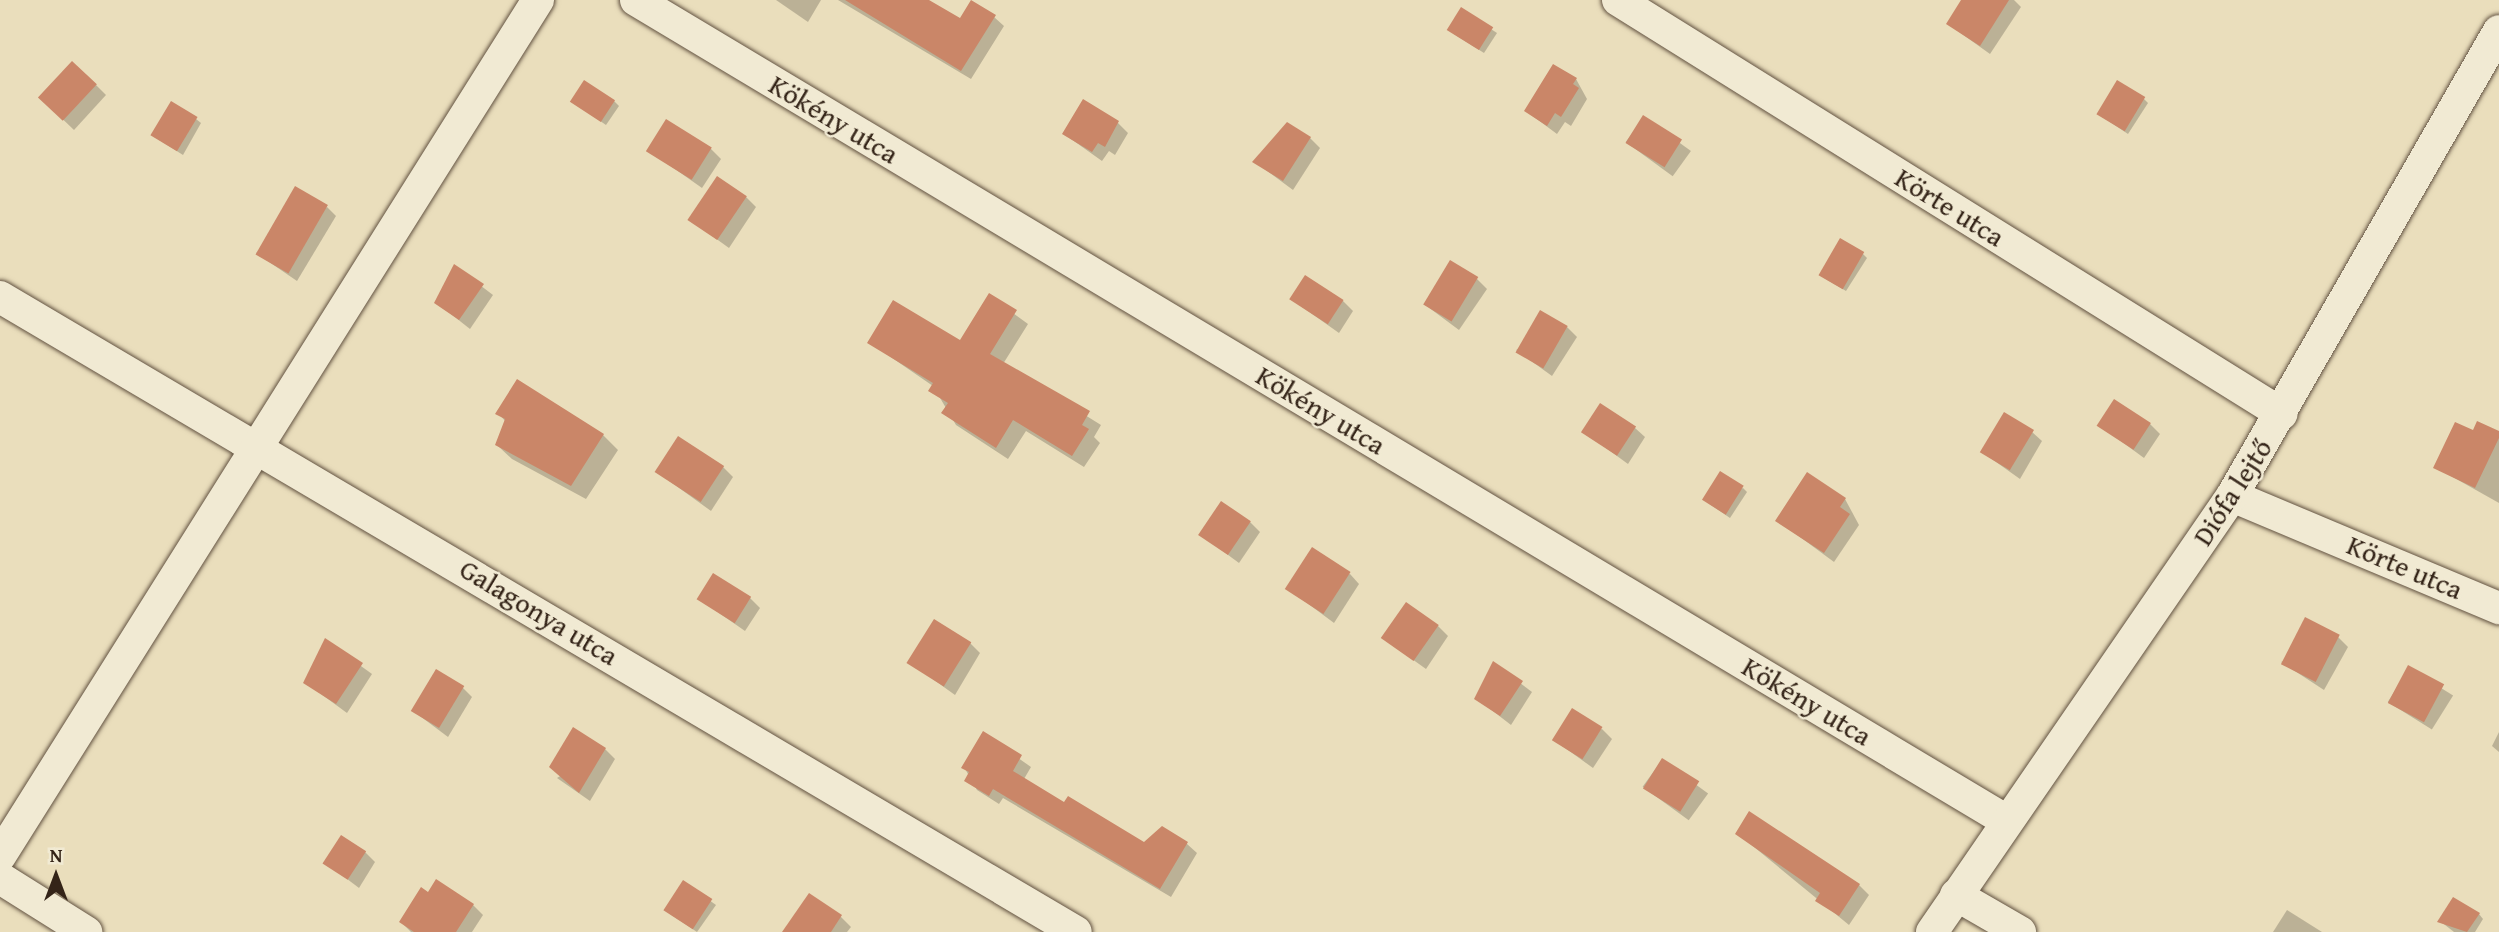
<!DOCTYPE html>
<html>
<head>
<meta charset="utf-8">
<style>
  body { margin:0 }
  #map { position:relative; width:2499px; height:932px; overflow:hidden; background:#eadebc; font-family:"Gentium Book Plus",serif }
  div>[style] { position:absolute }
  .shadow>* { inset:0; background:#0003; transform-origin:0 0 }
  .building>* { inset:0; background:#ca8668; transform-origin:0 0 }
  .roads { filter:drop-shadow(0 0 2px #625241) drop-shadow(0 0 2px #625241) }
  .minor>* { height:32px; margin:-16px; padding:0 16px; transform-origin:16px; border-radius:16px; background:#f1ead3 }
  span { translate:-50% -50%; white-space:nowrap; text-align:center; line-height:1.15; -webkit-text-stroke:5px #f1ead3; paint-order:stroke }
  .street-label { font-size:28px; color:#342418 }
  .north { position:absolute; left:21px; top:841px; width:70px; height:70px; -webkit-text-stroke:5px #f1ead3; paint-order:stroke; rotate:0deg; font-size:19px; font-weight:700; line-height:28px; text-align:center; color:#342418 }
  .north::after { content:''; display:block; margin:auto; width:24px; height:32px; background:#342418; clip-path:polygon(50% 0,100% 100%,50% 72%,0 100%) }
</style>
</head>
<body>
<div id="map">
  <div class="shadow">
    <i style="clip-path:polygon(776px 0,821px 0,808px 22px)"></i>
    <i style="clip-path:polygon(838px 0,926px 0,960px 20px,994px 17px,1004px 26px,971px 79px)"></i>
    <i style="clip-path:polygon(1963px 0,2014px 0,2021px 7px,1990px 54px,1948px 24px)"></i>
    <i style="clip-path:polygon(1462px 10px,1497px 33px,1484px 53px,1454px 34px)"></i>
    <i style="clip-path:polygon(1576px 79px,1587px 99px,1571px 126px,1565px 122px,1557px 134px,1526px 111px)"></i>
    <i style="clip-path:polygon(96px 85px,106px 95px,74px 130px,51px 108px)"></i>
    <i style="clip-path:polygon(2143px 98px,2148px 103px,2128px 134px,2098px 114px)"></i>
    <i style="clip-path:polygon(614px 101px,619px 106px,606px 125px,572px 102px)"></i>
    <i style="left:1644px;top:117px;width:58px;height:31px;rotate:36deg"></i>
    <i style="clip-path:polygon(196px 119px,201px 123px,183px 155px,153px 136px)"></i>
    <i style="clip-path:polygon(1118px 123px,1128px 133px,1115px 155px,1109px 151px,1102px 161px,1064px 134px)"></i>
    <i style="clip-path:polygon(1310px 138px,1320px 148px,1293px 190px,1255px 162px)"></i>
    <i style="clip-path:polygon(711px 149px,721px 159px,702px 188px,648px 150px)"></i>
    <i style="clip-path:polygon(746px 197px,756px 207px,729px 248px,690px 220px)"></i>
    <i style="clip-path:polygon(327px 207px,336px 216px,297px 281px,256px 253px)"></i>
    <i style="clip-path:polygon(1862px 253px,1867px 258px,1846px 291px,1824px 278px)"></i>
    <i style="clip-path:polygon(455px 266px,493px 295px,470px 329px,437px 303px)"></i>
    <i style="clip-path:polygon(1477px 279px,1487px 289px,1459px 330px,1424px 304px)"></i>
    <i style="clip-path:polygon(990px 296px,1028px 324px,1003px 364px,1101px 425px,1094px 437px,1100px 443px,1084px 467px,1026px 431px,1008px 459px,956px 425px,933px 386px,869px 342px,960px 342px)"></i>
    <i style="clip-path:polygon(1291px 299px,1343px 301px,1353px 311px,1339px 333px)"></i>
    <i style="clip-path:polygon(1567px 327px,1577px 337px,1552px 376px,1516px 350px)"></i>
    <i style="clip-path:polygon(498px 413px,603px 435px,618px 450px,586px 499px,512px 459px,497px 445px,506px 422px)"></i>
    <i style="clip-path:polygon(2150px 424px,2160px 434px,2144px 458px,2099px 425px)"></i>
    <i style="clip-path:polygon(1635px 428px,1645px 437px,1628px 464px,1584px 432px)"></i>
    <i style="clip-path:polygon(2032px 432px,2042px 441px,2020px 479px,1982px 452px)"></i>
    <i style="clip-path:polygon(2474px 432px,2499px 433px,2499px 503px,2435px 467px)"></i>
    <i style="clip-path:polygon(723px 467px,733px 477px,711px 511px,657px 472px)"></i>
    <i style="clip-path:polygon(1743px 488px,1747px 492px,1730px 518px,1708px 503px)"></i>
    <i style="clip-path:polygon(1845px 499px,1859px 525px,1834px 562px,1777px 520px)"></i>
    <i style="clip-path:polygon(1250px 522px,1260px 532px,1239px 563px,1201px 535px)"></i>
    <i style="clip-path:polygon(1350px 574px,1359px 584px,1334px 623px,1287px 588px)"></i>
    <i style="clip-path:polygon(750px 598px,760px 608px,745px 631px,699px 599px)"></i>
    <i style="clip-path:polygon(1438px 626px,1448px 636px,1426px 669px,1384px 639px)"></i>
    <i style="clip-path:polygon(2338px 637px,2348px 647px,2324px 690px,2281px 662px)"></i>
    <i style="clip-path:polygon(325px 640px,372px 674px,347px 713px,306px 683px)"></i>
    <i style="clip-path:polygon(970px 643px,980px 653px,955px 695px,909px 662px)"></i>
    <i style="clip-path:polygon(1494px 663px,1532px 692px,1511px 725px,1476px 698px)"></i>
    <i style="left:2409px;top:668px;width:52px;height:40px;rotate:32deg"></i>
    <i style="clip-path:polygon(462px 687px,472px 697px,448px 737px,412px 710px)"></i>
    <i style="clip-path:polygon(1602px 729px,1612px 739px,1593px 768px,1554px 740px)"></i>
    <i style="clip-path:polygon(2499px 732px,2499px 752px,2492px 746px)"></i>
    <i style="clip-path:polygon(984px 734px,1031px 767px,1024px 779px,1065px 805px,1144px 844px,1162px 828px,1187px 844px,1197px 853px,1171px 897px,1003px 798px,999px 804px,977px 790px,964px 767px)"></i>
    <i style="clip-path:polygon(605px 749px,615px 759px,590px 801px,557px 778px)"></i>
    <i style="left:1662px;top:760px;width:57px;height:33px;rotate:36deg"></i>
    <i style="clip-path:polygon(1737px 833px,1859px 885px,1869px 895px,1849px 925px)"></i>
    <i style="clip-path:polygon(365px 852px,375px 862px,359px 888px,326px 863px)"></i>
    <i style="clip-path:polygon(684px 882px,716px 905px,697px 932px,670px 914px)"></i>
    <i style="clip-path:polygon(429px 894px,473px 905px,483px 915px,472px 932px,411px 932px,401px 922px)"></i>
    <i style="clip-path:polygon(809px 896px,841px 917px,851px 927px,847px 932px,791px 932px)"></i>
    <i style="clip-path:polygon(2287px 910px,2322px 932px,2273px 932px)"></i>
    <i style="clip-path:polygon(2479px 914px,2483px 919px,2475px 932px,2454px 932px,2440px 921px)"></i>
  </div>
  <div class="building">
    <i style="clip-path:polygon(845px 0,929px 0,960px 18px,971px 0,996px 15px,961px 71px)"></i>
    <i style="clip-path:polygon(1961px 0,2009px 0,1980px 46px,1946px 24px)"></i>
    <i style="left:1461px;top:7px;width:38px;height:27px;rotate:32deg"></i>
    <i style="left:72px;top:61px;width:34px;height:50px;rotate:43deg"></i>
    <i style="clip-path:polygon(1553px 64px,1577px 78px,1573px 84px,1579px 88px,1561px 117px,1555px 113px,1547px 126px,1524px 111px)"></i>
    <i style="left:584px;top:80px;width:37px;height:26px;rotate:33deg"></i>
    <i style="left:2117px;top:80px;width:33px;height:40px;rotate:31deg"></i>
    <i style="clip-path:polygon(1083px 99px,1119px 121px,1105px 147px,1098px 143px,1092px 152px,1062px 134px)"></i>
    <i style="left:171px;top:101px;width:31px;height:40px;rotate:31deg"></i>
    <i style="left:1643px;top:115px;width:46px;height:33px;rotate:32deg"></i>
    <i style="left:666px;top:119px;width:54px;height:38px;rotate:32deg"></i>
    <i style="clip-path:polygon(1287px 122px,1311px 137px,1283px 181px,1252px 162px)"></i>
    <i style="left:717px;top:176px;width:36px;height:53px;rotate:34deg"></i>
    <i style="left:295px;top:186px;width:38px;height:79px;rotate:30deg"></i>
    <i style="left:1840px;top:238px;width:28px;height:43px;rotate:30deg"></i>
    <i style="left:1450px;top:260px;width:33px;height:52px;rotate:31deg"></i>
    <i style="clip-path:polygon(454px 264px,484px 284px,459px 320px,434px 303px)"></i>
    <i style="left:1305px;top:275px;width:46px;height:29px;rotate:33deg"></i>
    <i style="clip-path:polygon(989px 293px,1017px 310px,990px 354px,1090px 411px,1082px 425px,1089px 429px,1072px 456px,1013px 420px,996px 448px,941px 413px,948px 403px,928px 391px,933px 383px,867px 343px,893px 300px,960px 340px)"></i>
    <i style="left:1540px;top:310px;width:32px;height:49px;rotate:30deg"></i>
    <i style="clip-path:polygon(517px 379px,604px 434px,571px 486px,495px 445px,505px 419px,495px 414px)"></i>
    <i style="left:2114px;top:399px;width:44px;height:32px;rotate:33deg"></i>
    <i style="left:1600px;top:403px;width:43px;height:35px;rotate:33deg"></i>
    <i style="left:2004px;top:412px;width:35px;height:47px;rotate:31deg"></i>
    <i style="clip-path:polygon(2477px 421px,2499px 431px,2499px 438px,2475px 488px,2433px 468px,2455px 422px,2473px 430px)"></i>
    <i style="left:678px;top:436px;width:55px;height:43px;rotate:33deg"></i>
    <i style="left:1720px;top:471px;width:28px;height:34px;rotate:32deg"></i>
    <i style="clip-path:polygon(1807px 472px,1846px 498px,1840px 507px,1850px 514px,1824px 553px,1775px 521px)"></i>
    <i style="left:1221px;top:501px;width:36px;height:41px;rotate:34deg"></i>
    <i style="left:1312px;top:547px;width:46px;height:50px;rotate:33deg"></i>
    <i style="left:713px;top:573px;width:45px;height:31px;rotate:32deg"></i>
    <i style="left:1406px;top:602px;width:40px;height:44px;rotate:35deg"></i>
    <i style="left:2305px;top:617px;width:39px;height:53px;rotate:27deg"></i>
    <i style="left:934px;top:619px;width:44px;height:52px;rotate:32deg"></i>
    <i style="clip-path:polygon(325px 638px,363px 663px,336px 704px,303px 683px)"></i>
    <i style="clip-path:polygon(1493px 661px,1523px 681px,1500px 716px,1474px 699px)"></i>
    <i style="left:2408px;top:665px;width:41px;height:43px;rotate:28deg"></i>
    <i style="left:436px;top:669px;width:33px;height:49px;rotate:31deg"></i>
    <i style="left:1572px;top:708px;width:36px;height:38px;rotate:32deg"></i>
    <i style="clip-path:polygon(573px 727px,606px 748px,579px 793px,549px 767px)"></i>
    <i style="clip-path:polygon(983px 731px,1022px 755px,1013px 771px,1064px 802px,1068px 796px,1144px 842px,1162px 826px,1188px 842px,1160px 889px,993px 789px,989px 796px,964px 781px,969px 772px,961px 768px)"></i>
    <i style="left:1662px;top:758px;width:44px;height:36px;rotate:32deg"></i>
    <i style="clip-path:polygon(1749px 811px,1860px 884px,1839px 916px,1815px 901px,1820px 893px,1735px 834px)"></i>
    <i style="left:341px;top:835px;width:30px;height:34px;rotate:33deg"></i>
    <i style="clip-path:polygon(436px 879px,474px 904px,456px 932px,414px 932px,399px 922px,421px 887px,428px 892px)"></i>
    <i style="left:683px;top:880px;width:35px;height:36px;rotate:33deg"></i>
    <i style="clip-path:polygon(809px 893px,842px 915px,831px 932px,782px 932px)"></i>
    <i style="clip-path:polygon(2453px 897px,2480px 913px,2467px 932px,2437px 922px)"></i>
  </div>
  <div class="roads">
    <div class="minor">
      <i style="left:636px;top:0;width:1596px;rotate:30.92deg"></i>
      <i style="left:1618px;top:0;width:782px;rotate:31.94deg"></i>
      <i style="left:0;top:297px;width:1249px;rotate:30.55deg"></i>
      <i style="left:2232px;top:496px;width:290px;rotate:22.8deg"></i>
      <i style="left:0;top:856px;width:1011px;rotate:-57.85deg"></i>
      <i style="left:0;top:878px;width:102px;rotate:32.1deg"></i>
      <i style="left:1956px;top:895px;width:74px;rotate:30deg"></i>
      <i style="left:1932px;top:932px;width:529px;rotate:-55.47deg"></i>
      <i style="left:2232px;top:496px;width:536px;rotate:-60.14deg"></i>
    </div>
  </div>
  <div class="street-label">
    <span style="left:834px;top:119px;rotate:31deg">Kökény utca</span>
    <span style="left:1950px;top:207px;rotate:32deg">Körte utca</span>
    <span style="left:1321px;top:410px;rotate:31deg">Kökény utca</span>
    <span style="left:2232px;top:492px;rotate:-57deg">Diófa lejtő</span>
    <span style="left:2405px;top:567px;rotate:23deg">Körte utca</span>
    <span style="left:539px;top:612px;rotate:31deg">Galagonya utca</span>
    <span style="left:1807px;top:701px;rotate:31deg">Kökény utca</span>
  </div>
  <div class="north">N</div>
</div>
</body>
</html>
